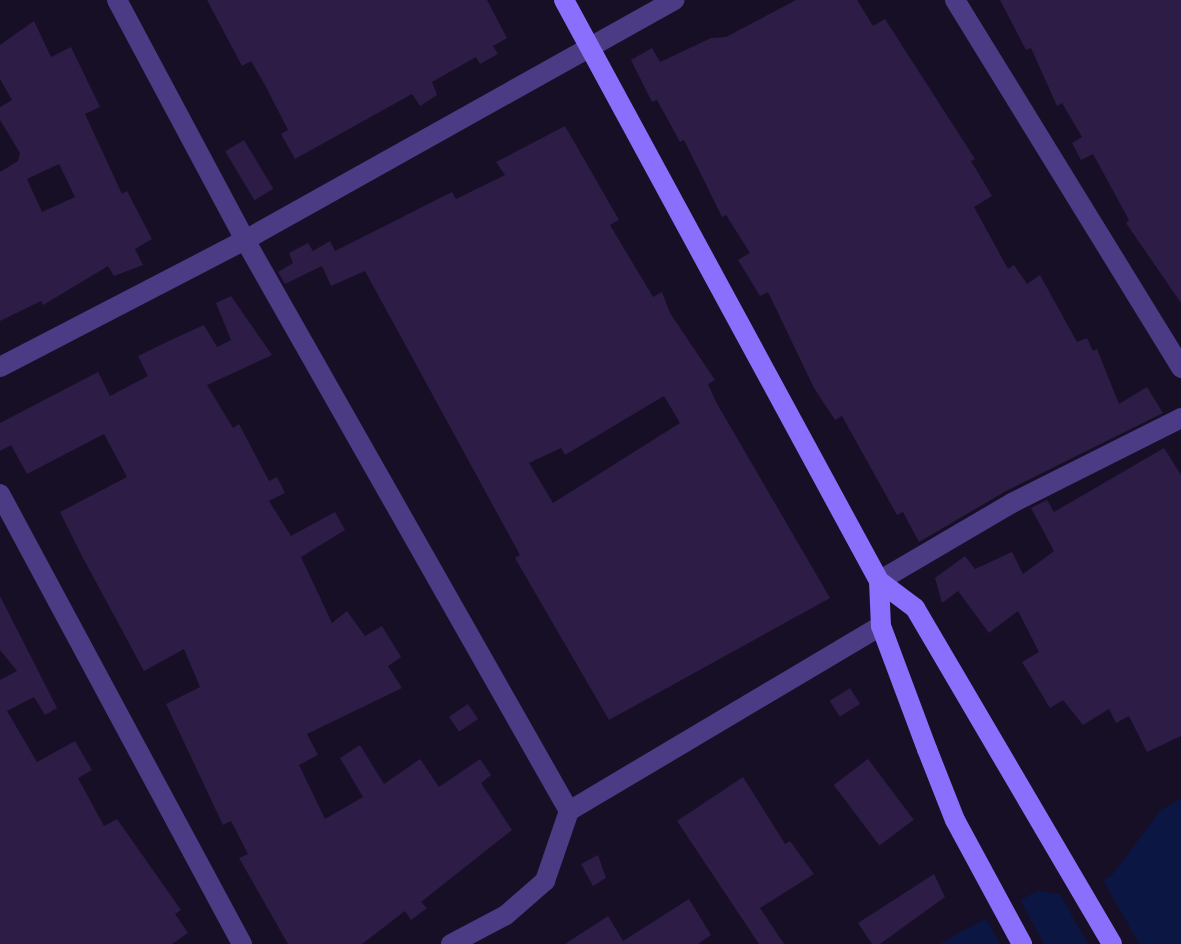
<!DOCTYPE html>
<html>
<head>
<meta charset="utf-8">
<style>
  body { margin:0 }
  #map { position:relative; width:1181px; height:944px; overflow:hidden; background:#170f26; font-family:Rubik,sans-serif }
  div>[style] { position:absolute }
  .water>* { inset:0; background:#0b1643 }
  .pier>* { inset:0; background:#170f26 }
  .building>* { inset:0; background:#2c1c46; transform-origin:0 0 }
  .minor>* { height:20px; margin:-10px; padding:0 10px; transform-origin:10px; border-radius:10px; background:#4b3b84 }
  .secondary>* { height:20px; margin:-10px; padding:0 10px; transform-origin:10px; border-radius:10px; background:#8a6efc }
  span { translate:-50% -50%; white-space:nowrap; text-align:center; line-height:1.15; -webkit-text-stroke:6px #170f26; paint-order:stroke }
</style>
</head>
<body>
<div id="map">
  <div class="water">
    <i style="clip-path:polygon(1181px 799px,1181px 944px,939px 944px,1037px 891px,1069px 895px,1111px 876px,1162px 809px)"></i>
  </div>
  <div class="pier">
    <i style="clip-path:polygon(1101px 876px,1139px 944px,1088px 944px,1057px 889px,1069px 891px)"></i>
    <i style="clip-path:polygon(1018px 896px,1044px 944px,1000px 944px,984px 915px)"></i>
  </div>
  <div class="building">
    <i style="clip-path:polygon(207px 0,487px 0,507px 38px,493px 46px,498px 54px,480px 64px,476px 57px,432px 82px,437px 95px,420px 106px,412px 94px,295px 159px,281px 134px,288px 130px,265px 85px,251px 61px,242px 66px)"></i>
    <i style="clip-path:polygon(796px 0,857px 0,873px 26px,885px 19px,975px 159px,971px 161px,992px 196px,974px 207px,1008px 269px,1014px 265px,1027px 284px,1040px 275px,1077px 342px,1087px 338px,1093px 351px,1097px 349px,1119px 404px,1147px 387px,1163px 413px,1006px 491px,919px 542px,903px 512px,897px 515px,842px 416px,835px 420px,814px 388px,768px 292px,760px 296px,738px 260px,750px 253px,726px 215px,722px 217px,684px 140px,680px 142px,657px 100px,652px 102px,631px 60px,652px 48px,660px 62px,711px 38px,726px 37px)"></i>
    <i style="clip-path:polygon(1000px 0,1181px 0,1181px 303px,1126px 223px,1129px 220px,1093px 154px,1081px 160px,1072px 143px,1082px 137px,1062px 103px,1057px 106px,1031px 48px,1026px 50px)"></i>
    <i style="clip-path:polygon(evenodd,34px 21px,51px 57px,71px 47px,100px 107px,85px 114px,122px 194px,127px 191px,152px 239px,135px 249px,143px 265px,114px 276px,108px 266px,43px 305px,41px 301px,0 321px,0 172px,18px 161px,20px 153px,0 120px,0 107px,12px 100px,0 79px,0 45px,34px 21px,59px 164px,75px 197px,42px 212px,27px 179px,59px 164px)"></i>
    <i style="clip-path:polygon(evenodd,565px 126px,619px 220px,610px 225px,653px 297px,662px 292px,670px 313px,715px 380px,708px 384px,716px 402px,830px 598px,609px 720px,515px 558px,520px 555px,365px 271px,331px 286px,322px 266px,285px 284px,278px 272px,293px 263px,289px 253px,308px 243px,313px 251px,330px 241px,335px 251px,452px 192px,456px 199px,505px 175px,496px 162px,565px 126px,664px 396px,680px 423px,553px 503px,529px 463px,561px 448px,565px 455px,664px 396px)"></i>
    <i style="left:244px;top:140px;width:57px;height:22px;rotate:59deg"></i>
    <i style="clip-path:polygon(231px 296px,272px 355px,207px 385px,233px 428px,239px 424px,269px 481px,277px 477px,285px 493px,269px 501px,291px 536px,335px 512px,345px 530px,301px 557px,332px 623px,347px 611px,365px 636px,382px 626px,401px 657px,388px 666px,402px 688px,307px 734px,318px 755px,299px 765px,325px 819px,363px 797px,340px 758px,360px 745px,384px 784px,420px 759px,439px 787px,480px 759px,491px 775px,481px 783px,512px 830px,421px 902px,427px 908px,411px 920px,405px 911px,362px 944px,288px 944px,239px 858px,248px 854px,231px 821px,223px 825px,166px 704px,200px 687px,184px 649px,144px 671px,83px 558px,60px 512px,127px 477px,104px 434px,27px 474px,11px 445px,0 451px,0 423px,98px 372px,110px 396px,148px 376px,138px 356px,173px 339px,204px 325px,217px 347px,231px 340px,216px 303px)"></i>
    <i style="clip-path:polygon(1164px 448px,1181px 475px,1181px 736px,1147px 752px,1129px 716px,1116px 723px,1109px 709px,1083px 725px,1063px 700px,1050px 708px,1022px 662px,1039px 652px,1018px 611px,989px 633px,958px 591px,942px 603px,935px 578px,965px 556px,975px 569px,1012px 552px,1023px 574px,1054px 551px,1031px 508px,1047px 500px,1054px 512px)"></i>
    <i style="clip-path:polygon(0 596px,57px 708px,45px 715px,34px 697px,7px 711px,37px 762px,75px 741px,92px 770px,78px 778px,104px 826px,117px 819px,181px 910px,175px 914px,188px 933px,172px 944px,0 944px,0 680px,17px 671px,0 650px)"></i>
    <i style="left:850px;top:688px;width:19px;height:24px;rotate:58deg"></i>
    <i style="left:468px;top:704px;width:18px;height:23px;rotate:56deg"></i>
    <i style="left:868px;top:759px;width:76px;height:43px;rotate:53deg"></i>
    <i style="clip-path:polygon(743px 777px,785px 844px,790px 841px,814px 874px,760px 908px,784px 944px,759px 944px,677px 821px)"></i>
    <i style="clip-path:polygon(598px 855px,606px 878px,593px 886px,581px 864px)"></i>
    <i style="clip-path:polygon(934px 874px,945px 897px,880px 944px,872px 944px,858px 923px)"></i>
    <i style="clip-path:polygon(689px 899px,711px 935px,698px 944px,565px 944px,608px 916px,623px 941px)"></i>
  </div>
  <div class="minor">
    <i style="left:117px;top:0;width:272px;rotate:61.9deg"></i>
    <i style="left:245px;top:240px;width:657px;rotate:60.43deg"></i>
    <i style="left:955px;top:0;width:432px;rotate:58.4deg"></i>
    <i style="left:0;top:367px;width:276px;rotate:-27.4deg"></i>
    <i style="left:245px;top:240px;width:492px;rotate:-29.2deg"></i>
    <i style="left:0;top:494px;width:511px;rotate:61.73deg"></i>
    <i style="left:879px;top:581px;width:154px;rotate:-30.4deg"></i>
    <i style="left:1012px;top:503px;width:189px;rotate:-26.7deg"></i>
    <i style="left:451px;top:944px;width:62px;rotate:-27.8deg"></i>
    <i style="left:506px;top:915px;width:52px;rotate:-41.1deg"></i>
    <i style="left:545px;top:881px;width:74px;rotate:-71.1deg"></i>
    <i style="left:569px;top:811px;width:363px;rotate:-30.7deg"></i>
  </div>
  <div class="secondary">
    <i style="left:564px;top:0;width:661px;rotate:61.53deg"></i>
    <i style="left:879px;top:581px;width:45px;rotate:36.9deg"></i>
    <i style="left:915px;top:608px;width:389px;rotate:59.6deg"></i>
    <i style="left:879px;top:581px;width:45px;rotate:87.5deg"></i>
    <i style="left:881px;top:626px;width:131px;rotate:69.5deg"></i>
    <i style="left:927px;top:749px;width:76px;rotate:68.5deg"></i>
    <i style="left:955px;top:820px;width:141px;rotate:61.6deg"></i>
  </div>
</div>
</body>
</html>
